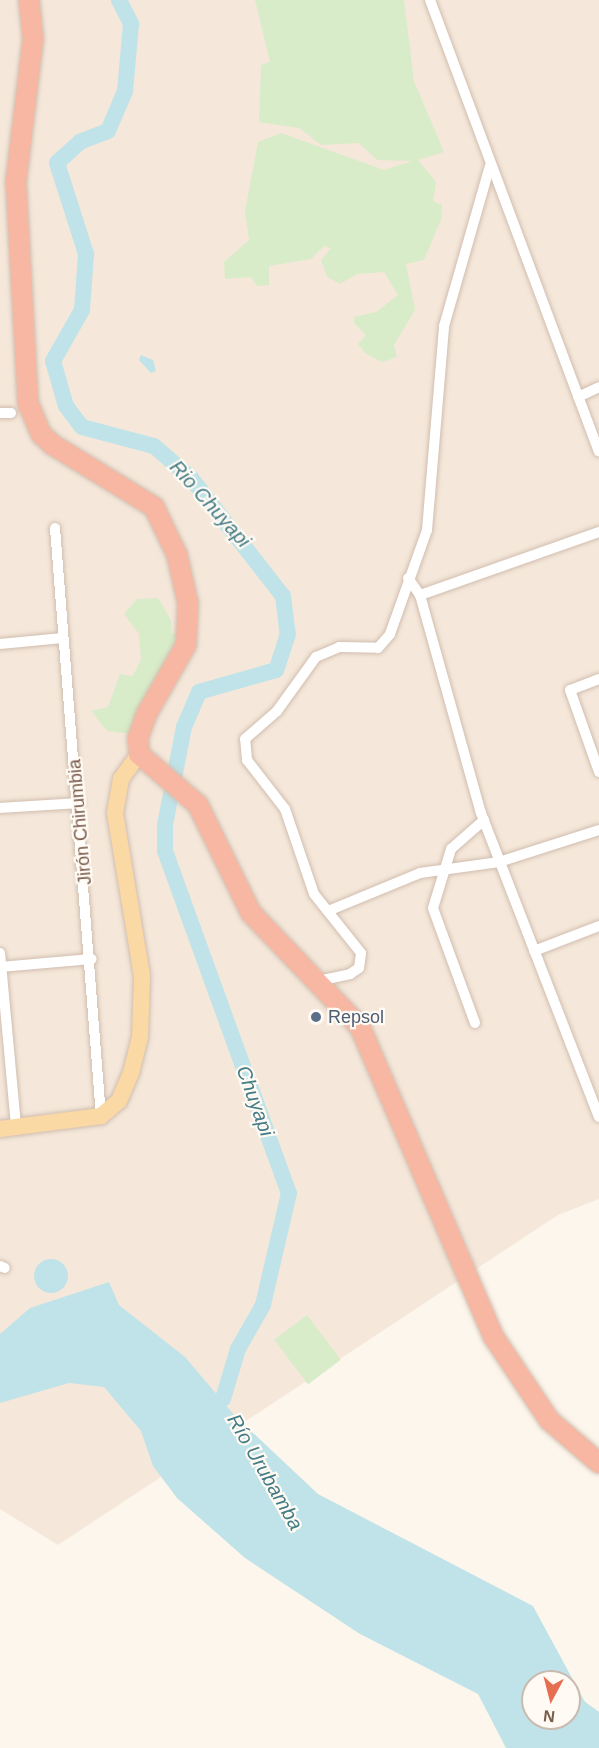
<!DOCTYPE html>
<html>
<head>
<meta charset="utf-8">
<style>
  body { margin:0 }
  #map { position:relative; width:599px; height:1748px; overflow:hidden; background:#fdf6ec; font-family:Arial,sans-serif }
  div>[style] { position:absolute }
  .residential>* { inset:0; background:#f5e8da }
  .green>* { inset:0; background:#d8ecc9; transform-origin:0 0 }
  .water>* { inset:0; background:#bfe3e8 }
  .round { border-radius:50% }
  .river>* { height:16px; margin:-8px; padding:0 8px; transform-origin:8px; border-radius:8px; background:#bfe3e8 }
  .roads { filter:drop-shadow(0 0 2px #d1beb0) drop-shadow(0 0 2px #d1beb0) }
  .street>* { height:10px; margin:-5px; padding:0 5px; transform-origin:5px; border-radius:5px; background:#fff }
  .primary>* { height:16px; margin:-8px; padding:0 8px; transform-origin:8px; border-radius:8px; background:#fbd9a5 }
  .highway>* { height:20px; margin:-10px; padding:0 10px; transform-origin:10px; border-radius:10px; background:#f7b7a3 }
  .dots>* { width:16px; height:16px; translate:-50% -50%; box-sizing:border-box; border:3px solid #fffaf3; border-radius:50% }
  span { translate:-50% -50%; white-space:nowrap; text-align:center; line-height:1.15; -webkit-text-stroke:4.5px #fffaf3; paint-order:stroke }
  .street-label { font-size:18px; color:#7a5c4d }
  .service-label { font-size:18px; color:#4e5e75 }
  .left { translate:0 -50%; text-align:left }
  .water-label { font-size:20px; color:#437c86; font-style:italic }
  .north { position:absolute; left:521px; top:1670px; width:60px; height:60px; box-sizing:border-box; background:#fffaf3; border:2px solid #cabbb1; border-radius:50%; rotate:187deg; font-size:16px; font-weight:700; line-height:24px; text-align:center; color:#7a5c4d }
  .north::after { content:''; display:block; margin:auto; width:21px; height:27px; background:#e76f51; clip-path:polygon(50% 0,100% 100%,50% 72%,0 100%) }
</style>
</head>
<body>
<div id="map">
  <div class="residential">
    <i style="clip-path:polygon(0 0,599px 0,599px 1199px,558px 1215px,58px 1545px,0 1509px)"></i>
  </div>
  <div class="green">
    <i style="clip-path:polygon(255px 0,404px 0,414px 81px,444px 152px,418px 160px,436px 182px,433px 201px,442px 205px,441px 220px,424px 260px,406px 264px,415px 310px,394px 345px,397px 357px,382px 362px,365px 353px,358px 344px,366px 335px,354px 323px,354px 317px,376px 312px,398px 295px,384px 272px,357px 274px,340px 284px,327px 277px,321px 260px,331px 248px,324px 246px,311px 259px,269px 266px,269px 285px,257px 286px,251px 277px,225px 279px,224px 262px,249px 240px,245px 211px,258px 142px,281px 133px,384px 170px,412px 161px,377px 160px,359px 143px,321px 145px,299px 128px,259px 122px,261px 65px,270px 62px)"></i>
    <i style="clip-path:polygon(158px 598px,171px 620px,171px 633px,186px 635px,138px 735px,107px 731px,91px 711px,108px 707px,120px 674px,133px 676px,141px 659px,139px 634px,124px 614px,137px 599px)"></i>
    <i style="left:307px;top:1315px;width:56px;height:41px;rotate:53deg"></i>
  </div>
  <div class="water">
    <i style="clip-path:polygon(141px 355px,153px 360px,156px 371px,151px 373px,139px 360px)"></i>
    <i class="round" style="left:34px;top:1259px;width:34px;height:34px"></i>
    <i style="clip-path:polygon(evenodd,109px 1282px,119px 1305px,185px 1357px,235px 1416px,318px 1494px,533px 1606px,599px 1728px,599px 1748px,506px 1748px,478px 1694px,360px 1634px,245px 1558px,177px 1498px,153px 1466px,141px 1431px,104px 1387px,69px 1383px,0 1403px,0 1334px,30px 1308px,109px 1282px,533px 1682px,569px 1682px,569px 1718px,533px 1718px,533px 1682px)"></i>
  </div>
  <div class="river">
    <i style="left:119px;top:0;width:27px;rotate:63deg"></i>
    <i style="left:131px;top:24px;width:67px;rotate:95.1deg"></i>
    <i style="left:125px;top:91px;width:43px;rotate:113deg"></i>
    <i style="left:108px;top:131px;width:30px;rotate:159deg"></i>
    <i style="left:80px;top:142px;width:31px;rotate:138deg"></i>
    <i style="left:57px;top:163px;width:96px;rotate:72.3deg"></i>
    <i style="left:86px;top:254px;width:56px;rotate:94.1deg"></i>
    <i style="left:82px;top:310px;width:59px;rotate:119.6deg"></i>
    <i style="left:53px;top:361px;width:47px;rotate:73.9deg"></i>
    <i style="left:66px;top:406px;width:26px;rotate:53deg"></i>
    <i style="left:82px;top:427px;width:74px;rotate:14.8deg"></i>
    <i style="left:154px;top:446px;width:49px;rotate:40.9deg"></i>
    <i style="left:191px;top:478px;width:150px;rotate:52.1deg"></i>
    <i style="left:283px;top:596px;width:38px;rotate:83deg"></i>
    <i style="left:288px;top:634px;width:38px;rotate:108deg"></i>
    <i style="left:276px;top:670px;width:80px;rotate:164.1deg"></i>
    <i style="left:199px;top:692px;width:38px;rotate:113deg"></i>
    <i style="left:184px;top:727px;width:100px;rotate:101deg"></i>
    <i style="left:165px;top:825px;width:26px;rotate:90deg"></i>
    <i style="left:165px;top:851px;width:364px;rotate:70.1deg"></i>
    <i style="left:289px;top:1193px;width:115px;rotate:103.1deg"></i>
    <i style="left:263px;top:1305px;width:51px;rotate:119.6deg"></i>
    <i style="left:238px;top:1349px;width:52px;rotate:106.7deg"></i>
    <i style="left:569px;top:1700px;width:37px;rotate:36deg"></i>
  </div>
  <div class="roads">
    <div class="street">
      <i style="left:430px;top:0;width:482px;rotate:69.5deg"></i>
      <i style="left:578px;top:397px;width:23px;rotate:-25deg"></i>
      <i style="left:0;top:413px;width:11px"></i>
      <i style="left:55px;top:528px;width:590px;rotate:85.53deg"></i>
      <i style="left:408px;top:578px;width:21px;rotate:55deg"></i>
      <i style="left:420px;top:595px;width:226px;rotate:74.4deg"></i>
      <i style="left:481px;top:813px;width:326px;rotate:68.8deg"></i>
      <i style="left:420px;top:595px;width:190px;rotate:-19.4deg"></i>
      <i style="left:0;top:644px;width:63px;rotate:-5.4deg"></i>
      <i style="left:599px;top:679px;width:31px;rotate:159deg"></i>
      <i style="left:570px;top:690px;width:87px;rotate:70.5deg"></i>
      <i style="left:0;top:808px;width:79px;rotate:-3.6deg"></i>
      <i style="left:328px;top:911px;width:100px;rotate:-22.4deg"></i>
      <i style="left:420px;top:873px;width:80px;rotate:-7.9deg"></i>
      <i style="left:499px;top:862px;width:105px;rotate:-17.7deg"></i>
      <i style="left:534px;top:951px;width:70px;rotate:-21deg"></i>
      <i style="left:0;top:953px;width:175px;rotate:84.7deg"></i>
      <i style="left:0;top:967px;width:92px;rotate:-5deg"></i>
      <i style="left:318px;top:981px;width:33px;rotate:-12deg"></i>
      <i style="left:350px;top:974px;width:11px;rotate:-34deg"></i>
      <i style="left:359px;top:968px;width:15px;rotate:-82deg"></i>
      <i style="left:361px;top:953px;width:75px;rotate:-128.5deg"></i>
      <i style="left:314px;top:894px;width:90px;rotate:-108.8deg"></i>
      <i style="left:285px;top:809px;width:62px;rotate:-127.8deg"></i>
      <i style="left:247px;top:760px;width:21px;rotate:-95deg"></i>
      <i style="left:245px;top:739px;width:43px;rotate:-41.2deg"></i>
      <i style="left:277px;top:711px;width:67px;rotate:-54.2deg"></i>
      <i style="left:316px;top:657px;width:25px;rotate:-23deg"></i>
      <i style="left:339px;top:647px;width:39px;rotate:1deg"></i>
      <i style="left:378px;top:648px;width:18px;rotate:-49deg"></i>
      <i style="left:390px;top:634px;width:110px;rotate:-70.4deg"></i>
      <i style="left:427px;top:530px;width:205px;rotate:-85.2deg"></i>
      <i style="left:444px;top:326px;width:166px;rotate:-74deg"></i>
      <i style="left:475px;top:1023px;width:122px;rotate:-110.1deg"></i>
      <i style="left:433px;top:908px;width:62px;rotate:-73deg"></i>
      <i style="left:451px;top:849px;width:44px;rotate:-41.3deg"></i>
      <i style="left:0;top:1266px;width:5px;rotate:22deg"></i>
    </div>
    <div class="primary">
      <i style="left:0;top:1129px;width:102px;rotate:-7.3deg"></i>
      <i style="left:101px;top:1116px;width:23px;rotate:-40deg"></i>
      <i style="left:119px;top:1101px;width:30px;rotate:-67deg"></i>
      <i style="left:131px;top:1073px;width:37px;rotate:-76deg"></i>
      <i style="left:140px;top:1037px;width:61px;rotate:-88.1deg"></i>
      <i style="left:142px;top:976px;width:165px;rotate:-99.4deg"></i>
      <i style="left:115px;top:813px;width:35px;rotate:-80deg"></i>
      <i style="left:121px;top:779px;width:31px;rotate:-54deg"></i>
    </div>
    <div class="highway">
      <i style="left:29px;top:0;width:39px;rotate:84deg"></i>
      <i style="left:33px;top:39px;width:144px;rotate:96.8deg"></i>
      <i style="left:16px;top:182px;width:221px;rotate:86.9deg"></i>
      <i style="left:28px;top:403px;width:34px;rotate:67deg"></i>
      <i style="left:41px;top:434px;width:16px;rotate:43deg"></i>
      <i style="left:53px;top:445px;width:119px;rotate:31.5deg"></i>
      <i style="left:154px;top:507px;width:53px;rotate:64.4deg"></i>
      <i style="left:177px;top:555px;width:49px;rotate:77.1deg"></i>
      <i style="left:188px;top:603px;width:42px;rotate:92.7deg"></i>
      <i style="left:186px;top:645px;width:78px;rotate:119.8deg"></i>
      <i style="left:147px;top:713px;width:27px;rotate:110deg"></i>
      <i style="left:138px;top:738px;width:16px;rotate:86deg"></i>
      <i style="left:139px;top:754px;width:78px;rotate:40.8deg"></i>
      <i style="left:198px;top:805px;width:120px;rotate:63.9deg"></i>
      <i style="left:251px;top:913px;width:158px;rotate:46.3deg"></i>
      <i style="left:360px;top:1027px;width:336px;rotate:66.7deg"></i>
      <i style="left:493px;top:1336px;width:101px;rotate:56.3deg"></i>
      <i style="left:549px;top:1420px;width:66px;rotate:40.7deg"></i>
    </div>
  </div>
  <div class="dots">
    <i style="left:316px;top:1017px;background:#5c6f8a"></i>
  </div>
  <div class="street-label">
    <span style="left:80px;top:822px;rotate:-95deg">Jirón Chirumbia</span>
  </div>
  <div class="service-label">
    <span class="left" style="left:328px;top:1017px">Repsol</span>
  </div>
  <div class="water-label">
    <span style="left:210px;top:504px;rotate:48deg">Rio Chuyapi</span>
    <span style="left:255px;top:1101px;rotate:70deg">Chuyapi</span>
    <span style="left:265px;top:1472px;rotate:60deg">Río Urubamba</span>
  </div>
  <div class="north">N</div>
</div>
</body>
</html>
